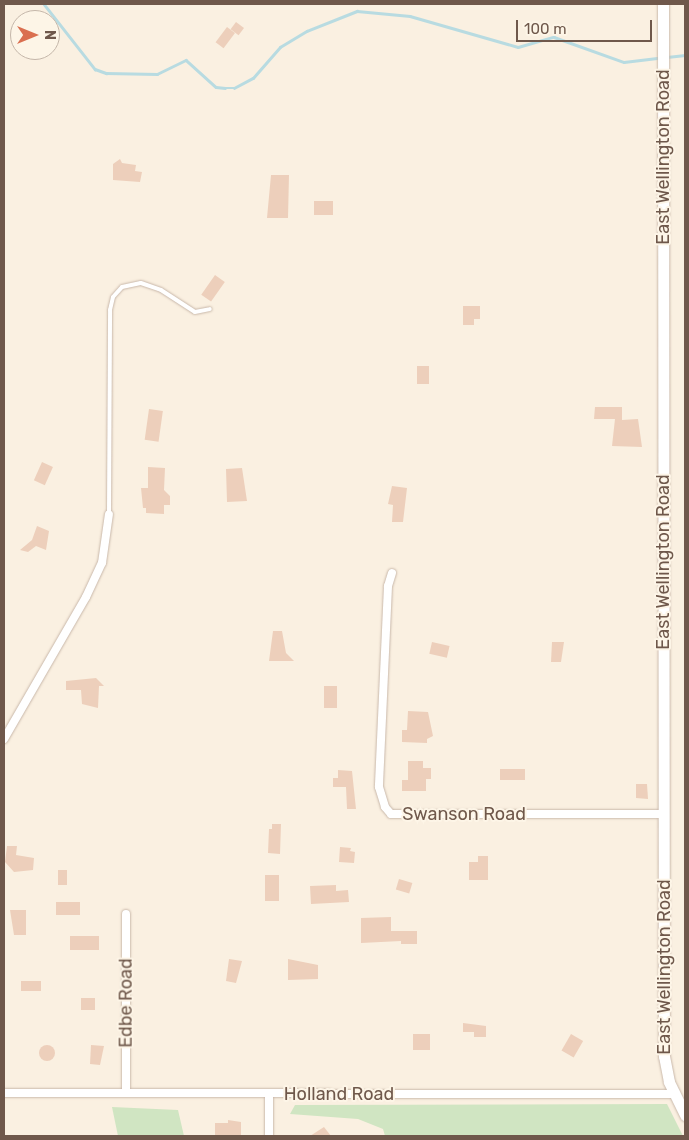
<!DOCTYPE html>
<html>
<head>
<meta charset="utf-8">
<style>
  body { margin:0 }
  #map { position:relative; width:689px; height:1140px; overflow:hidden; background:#faf0e1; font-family:Rubik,sans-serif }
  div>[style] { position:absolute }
  .green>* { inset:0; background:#d0e5c2 }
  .stream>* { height:2.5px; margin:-1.25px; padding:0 1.25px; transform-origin:1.25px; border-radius:1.25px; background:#b8dbe1 }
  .building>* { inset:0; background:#edcfbb; transform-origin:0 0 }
  .round { border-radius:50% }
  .roads { filter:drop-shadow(0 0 1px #c9b8aa) drop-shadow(0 0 1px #c9b8aa) }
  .lane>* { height:4px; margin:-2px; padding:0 2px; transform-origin:2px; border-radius:2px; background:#fff }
  .street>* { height:8px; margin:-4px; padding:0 4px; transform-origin:4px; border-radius:4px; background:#fff }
  .secondary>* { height:11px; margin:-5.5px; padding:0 5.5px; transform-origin:5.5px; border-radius:5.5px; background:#fff }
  span { translate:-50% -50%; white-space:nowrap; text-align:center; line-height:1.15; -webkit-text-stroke:4px #fdf5e7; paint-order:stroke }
  .street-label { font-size:18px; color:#6f584b }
  .frame { position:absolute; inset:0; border:5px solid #6f584b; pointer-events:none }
  .north { position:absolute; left:10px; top:10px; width:50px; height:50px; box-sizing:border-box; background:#fdf5e7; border:1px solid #c4b6a9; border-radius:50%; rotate:90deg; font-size:14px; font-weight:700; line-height:20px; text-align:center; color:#6f584b }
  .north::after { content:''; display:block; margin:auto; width:18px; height:22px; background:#da6f50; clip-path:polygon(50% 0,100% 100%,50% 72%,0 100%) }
  .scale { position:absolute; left:516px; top:20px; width:136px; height:22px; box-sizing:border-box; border:2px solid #6f584b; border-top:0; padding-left:6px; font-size:15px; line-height:18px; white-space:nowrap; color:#6f584b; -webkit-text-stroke:4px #fdf5e7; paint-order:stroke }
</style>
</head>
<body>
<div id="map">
  <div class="green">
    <i style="clip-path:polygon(667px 1104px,683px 1136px,385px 1136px,383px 1129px,358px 1119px,290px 1114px,295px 1105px)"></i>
    <i style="clip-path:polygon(112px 1107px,178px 1110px,184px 1136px,118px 1136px)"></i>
  </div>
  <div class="stream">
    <i style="left:44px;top:4px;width:83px;rotate:51.9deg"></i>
    <i style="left:95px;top:69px;width:12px;rotate:20deg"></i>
    <i style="left:106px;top:73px;width:51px;rotate:1.1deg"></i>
    <i style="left:157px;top:74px;width:32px;rotate:-26deg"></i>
    <i style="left:186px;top:60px;width:40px;rotate:42deg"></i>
    <i style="left:216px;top:87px;width:9px;rotate:6deg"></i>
    <i style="left:225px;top:88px;width:9px"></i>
    <i style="left:234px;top:88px;width:21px;rotate:-28deg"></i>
    <i style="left:253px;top:78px;width:41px;rotate:-48.9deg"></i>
    <i style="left:280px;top:47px;width:31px;rotate:-31deg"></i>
    <i style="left:307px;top:31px;width:54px;rotate:-21.8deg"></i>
    <i style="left:357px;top:11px;width:53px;rotate:5.4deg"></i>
    <i style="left:410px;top:16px;width:112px;rotate:16deg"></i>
    <i style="left:518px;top:47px;width:37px;rotate:-16deg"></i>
    <i style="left:554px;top:37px;width:74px;rotate:19.7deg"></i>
    <i style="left:624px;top:62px;width:35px;rotate:-7deg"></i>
    <i style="left:667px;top:57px;width:18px;rotate:-6deg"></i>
  </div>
  <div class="building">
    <i style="left:236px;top:22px;width:10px;height:9px;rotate:37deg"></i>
    <i style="left:227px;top:27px;width:10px;height:19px;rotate:37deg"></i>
    <i style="clip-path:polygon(120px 159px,122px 163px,136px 165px,135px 171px,142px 172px,140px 182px,113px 180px,113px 164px)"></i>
    <i style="clip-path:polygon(271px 175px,289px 175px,288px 218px,267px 218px)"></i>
    <i style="left:314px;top:201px;width:19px;height:14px"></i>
    <i style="left:215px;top:275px;width:12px;height:24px;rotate:35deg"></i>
    <i style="clip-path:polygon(463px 306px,480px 306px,480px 319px,474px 319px,474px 325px,463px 325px)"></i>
    <i style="left:417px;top:366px;width:12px;height:18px"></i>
    <i style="clip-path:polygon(595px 407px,622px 407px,622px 420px,638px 419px,642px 447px,612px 446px,615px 419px,594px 419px)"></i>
    <i style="left:149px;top:409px;width:14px;height:31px;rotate:8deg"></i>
    <i style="left:42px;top:462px;width:12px;height:20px;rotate:24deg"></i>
    <i style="clip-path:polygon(148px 467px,165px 468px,164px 490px,170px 496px,170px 505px,164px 505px,164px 514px,146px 513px,146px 508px,143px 508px,141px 488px,148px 488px)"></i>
    <i style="clip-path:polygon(242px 468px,247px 501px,227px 502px,226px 469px)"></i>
    <i style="clip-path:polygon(392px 486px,407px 488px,403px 522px,392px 522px,393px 505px,388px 504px)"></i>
    <i style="clip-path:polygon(37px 526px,49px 531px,46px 550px,36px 546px,28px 552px,20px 550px,32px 540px)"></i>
    <i style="clip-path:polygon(273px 631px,282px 631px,286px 653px,294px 661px,269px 661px)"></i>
    <i style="left:432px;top:642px;width:18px;height:12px;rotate:13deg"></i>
    <i style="clip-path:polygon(552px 642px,564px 642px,561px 662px,551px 662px)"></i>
    <i style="clip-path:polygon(96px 678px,104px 686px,99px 686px,98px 708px,82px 704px,81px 690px,66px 690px,66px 681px)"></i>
    <i style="left:324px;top:686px;width:13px;height:22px"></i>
    <i style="clip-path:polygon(408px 711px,428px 712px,433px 736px,427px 739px,427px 743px,402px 742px,402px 730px,407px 730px)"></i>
    <i style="clip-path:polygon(408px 761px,423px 761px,423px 768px,431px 768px,431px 779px,426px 779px,426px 791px,402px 791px,402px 780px,408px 780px)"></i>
    <i style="left:525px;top:769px;width:11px;height:25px;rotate:90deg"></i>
    <i style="clip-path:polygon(338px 770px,352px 771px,356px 809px,347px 809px,346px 787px,333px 787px,333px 778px,338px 778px)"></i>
    <i style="clip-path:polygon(636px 784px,647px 784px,648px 799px,636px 798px)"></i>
    <i style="clip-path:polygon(272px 824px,281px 824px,280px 854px,268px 853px,269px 829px,272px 829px)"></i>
    <i style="clip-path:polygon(7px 846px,17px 846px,16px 855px,34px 858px,33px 870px,14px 872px,5px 862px)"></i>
    <i style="clip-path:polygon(340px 847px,351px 848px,350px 851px,355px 852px,354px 863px,339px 862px)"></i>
    <i style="clip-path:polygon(478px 856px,488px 856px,488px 880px,469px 880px,469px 862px,478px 862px)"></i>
    <i style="left:58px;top:870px;width:9px;height:15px"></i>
    <i style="left:265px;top:875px;width:14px;height:26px"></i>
    <i style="left:399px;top:879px;width:14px;height:11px;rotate:17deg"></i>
    <i style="clip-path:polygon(336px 885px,336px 891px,348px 890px,349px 902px,311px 904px,310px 886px)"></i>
    <i style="left:56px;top:902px;width:24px;height:13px"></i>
    <i style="clip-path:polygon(10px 910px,26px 910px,26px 935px,14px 935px)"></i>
    <i style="clip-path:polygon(391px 917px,391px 931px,417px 931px,417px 944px,401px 944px,401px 941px,361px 943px,361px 918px)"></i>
    <i style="left:70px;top:936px;width:29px;height:14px"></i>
    <i style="clip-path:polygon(229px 959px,242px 961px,236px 983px,226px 981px)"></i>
    <i style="clip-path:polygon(288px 959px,318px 965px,318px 979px,288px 980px)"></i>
    <i style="left:21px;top:981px;width:20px;height:10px"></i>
    <i style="left:81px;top:998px;width:14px;height:12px"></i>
    <i style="clip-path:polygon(463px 1023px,486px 1026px,486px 1037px,474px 1037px,474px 1032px,463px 1032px)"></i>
    <i style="left:413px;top:1034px;width:17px;height:16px"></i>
    <i style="left:571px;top:1034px;width:14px;height:19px;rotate:30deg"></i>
    <i style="clip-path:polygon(91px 1045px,104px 1046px,100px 1065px,90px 1064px)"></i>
    <i class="round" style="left:39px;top:1045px;width:16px;height:16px"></i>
    <i style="clip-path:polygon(228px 1120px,241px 1122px,241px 1136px,215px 1136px,215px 1123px,228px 1123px)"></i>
    <i style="clip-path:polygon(324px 1127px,331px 1136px,310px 1136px)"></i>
  </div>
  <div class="roads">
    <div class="lane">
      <i style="left:109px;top:514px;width:204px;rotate:-89.7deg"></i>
      <i style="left:110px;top:310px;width:13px;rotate:-77deg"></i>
      <i style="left:113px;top:297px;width:13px;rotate:-48deg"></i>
      <i style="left:122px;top:287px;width:19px;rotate:-12deg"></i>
      <i style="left:141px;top:283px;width:21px;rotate:19deg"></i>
      <i style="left:161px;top:290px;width:40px;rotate:32.9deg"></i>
      <i style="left:195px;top:312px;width:15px;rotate:-11deg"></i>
    </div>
    <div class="street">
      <i style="left:392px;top:573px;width:14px;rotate:107deg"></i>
      <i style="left:388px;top:586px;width:201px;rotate:92.6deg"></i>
      <i style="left:379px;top:787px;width:21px;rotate:73deg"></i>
      <i style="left:385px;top:807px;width:9px;rotate:49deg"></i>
      <i style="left:391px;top:814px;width:272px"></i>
      <i style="left:4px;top:739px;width:164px;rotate:-60deg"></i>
      <i style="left:86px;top:597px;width:38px;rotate:-65deg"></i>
      <i style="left:102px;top:563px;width:49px;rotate:-81.9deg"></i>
      <i style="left:126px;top:914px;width:179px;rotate:90deg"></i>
      <i style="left:4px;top:1093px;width:669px;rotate:0.09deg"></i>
      <i style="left:269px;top:1095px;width:41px;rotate:90deg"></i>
    </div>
    <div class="secondary">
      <i style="left:663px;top:4px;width:1052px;rotate:89.95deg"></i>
      <i style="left:664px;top:1056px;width:26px;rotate:79deg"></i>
      <i style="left:669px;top:1082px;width:37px;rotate:64deg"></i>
    </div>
  </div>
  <div class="street-label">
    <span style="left:663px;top:157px;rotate:-90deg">East Wellington Road</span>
    <span style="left:663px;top:562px;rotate:-90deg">East Wellington Road</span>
    <span style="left:464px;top:814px">Swanson Road</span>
    <span style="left:664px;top:967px;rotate:-90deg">East Wellington Road</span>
    <span style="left:126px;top:1003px;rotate:-90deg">Edbe Road</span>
    <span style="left:339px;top:1094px">Holland Road</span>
  </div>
  <div class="frame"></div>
  <div class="north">N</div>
  <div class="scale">100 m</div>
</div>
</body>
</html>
